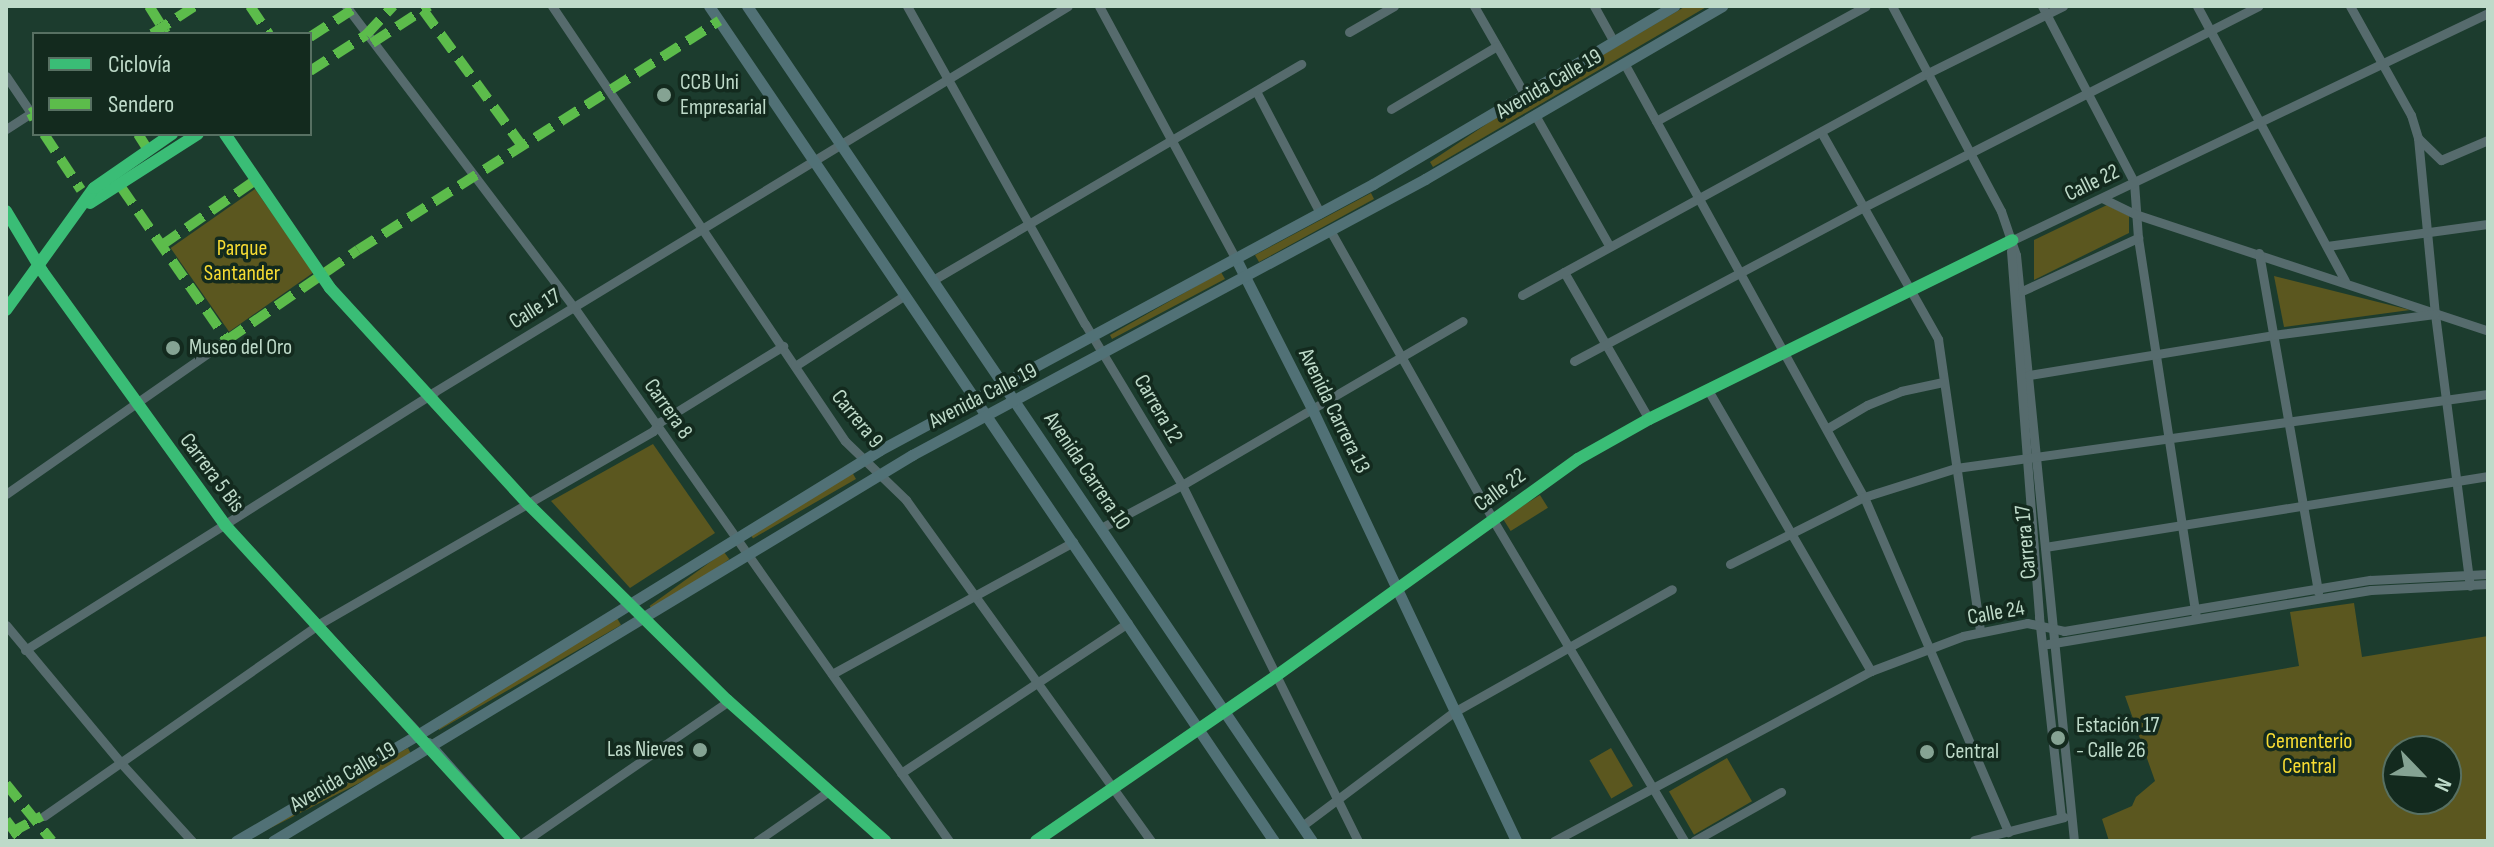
<!DOCTYPE html>
<html>
<head>
<meta charset="utf-8">
<style>
  body { margin:0 }
  #map { position:relative; width:2494px; height:847px; overflow:hidden; background:#1c3c2e; font-family:"Sofia Sans Condensed",sans-serif }
  div>[style] { position:absolute }
  .green>* { inset:0; background:#5b571f; transform-origin:0 0 }
  .minor>* { height:9px; margin:-4.5px; padding:0 4.5px; transform-origin:4.5px; border-radius:4.5px; background:#566b6d }
  .major>* { height:11px; margin:-5.5px; padding:0 5.5px; transform-origin:5.5px; border-radius:5.5px; background:#517176 }
  .quiet>* { height:10px; margin-top:-5px; transform-origin:0; background:repeating-linear-gradient(90deg,#5cbc4b 0 20px,transparent 0 30px) }
  .cycleway>* { height:12px; margin:-6px; padding:0 6px; transform-origin:6px; border-radius:6px; background:#3abd76 }
  .dots>* { width:22px; height:22px; translate:-50% -50%; box-sizing:border-box; border:4px solid #132a1e; border-radius:50% }
  span { translate:-50% -50%; white-space:nowrap; text-align:center; line-height:1.15; -webkit-text-stroke:7px #132a1e; paint-order:stroke }
  .poi-label { font-size:22px; color:#bedac9 }
  .left { translate:0 -50%; text-align:left }
  .right { translate:-100% -50%; text-align:right }
  .street-label { font-size:22px; color:#bedac9 }
  .park-label { font-size:22px; color:#f7dc33 }
  .frame { position:absolute; inset:0; border:8px solid #bedac9; pointer-events:none }
  .legend { position:absolute; left:32px; top:32px; width:280px; height:104px; box-sizing:border-box; background:#132a1e; border:2px solid #577062; margin:0; padding:10px 14px; list-style:none; font-size:24px; color:#bedac9 }
  .legend li { display:flex; align-items:center; gap:16px; height:40px }
  .legend b { width:40px; border:2px solid #577062 }
  .north { position:absolute; left:2382px; top:735px; width:80px; height:80px; box-sizing:border-box; background:#132a1e; border:2px solid #577062; border-radius:50%; rotate:115deg; font-size:22px; font-weight:700; line-height:32px; text-align:center; color:#bedac9 }
  .north::after { content:''; display:block; margin:auto; width:28px; height:36px; background:#85a393; clip-path:polygon(50% 0,100% 100%,50% 72%,0 100%) }
</style>
</head>
<body>
<div id="map">
  <div class="green">
    <i style="clip-path:polygon(1686px 6px,1708px 6px,1433px 167px,1430px 162px,1500px 115px)"></i>
    <i style="left:255px;top:189px;width:102px;height:103px;rotate:55deg"></i>
    <i style="clip-path:polygon(1371px 193px,1374px 199px,1259px 262px,1255px 255px)"></i>
    <i style="clip-path:polygon(2107px 205px,2129px 216px,2129px 233px,2034px 280px,2034px 240px)"></i>
    <i style="clip-path:polygon(1221px 272px,1225px 279px,1112px 339px,1110px 335px)"></i>
    <i style="clip-path:polygon(2274px 276px,2410px 310px,2284px 327px)"></i>
    <i style="clip-path:polygon(653px 444px,715px 533px,630px 588px,551px 501px)"></i>
    <i style="left:852px;top:472px;width:8px;height:119px;rotate:60deg"></i>
    <i style="left:1540px;top:495px;width:15px;height:44px;rotate:58deg"></i>
    <i style="left:724px;top:552px;width:9px;height:92px;rotate:54deg"></i>
    <i style="clip-path:polygon(evenodd,2354px 603px,2362px 657px,2488px 636px,2488px 841px,2109px 841px,2102px 819px,2132px 806px,2136px 797px,2155px 781px,2125px 696px,2299px 666px,2290px 612px,2354px 603px,2398px 751px,2446px 751px,2446px 799px,2398px 799px,2398px 751px)"></i>
    <i style="left:617px;top:618px;width:8px;height:210px;rotate:60deg"></i>
    <i style="left:408px;top:748px;width:9px;height:186px;rotate:63deg"></i>
    <i style="left:1611px;top:748px;width:44px;height:25px;rotate:60deg"></i>
    <i style="left:1727px;top:758px;width:50px;height:67px;rotate:60deg"></i>
  </div>
  <div class="minor">
    <i style="left:346px;top:6px;width:381px;rotate:52.9deg"></i>
    <i style="left:576px;top:310px;width:649px;rotate:54.91deg"></i>
    <i style="left:552px;top:6px;width:524px;rotate:56.04deg"></i>
    <i style="left:845px;top:441px;width:85px;rotate:44deg"></i>
    <i style="left:906px;top:500px;width:420px;rotate:54.3deg"></i>
    <i style="left:907px;top:6px;width:364px;rotate:60.8deg"></i>
    <i style="left:1085px;top:324px;width:188px;rotate:58.9deg"></i>
    <i style="left:1182px;top:485px;width:397px;rotate:63.7deg"></i>
    <i style="left:1099px;top:6px;width:288px;rotate:61.6deg"></i>
    <i style="left:1474px;top:6px;width:103px;rotate:60.2deg"></i>
    <i style="left:1594px;top:6px;width:41px;rotate:60.9deg"></i>
    <i style="left:1892px;top:6px;width:232px;rotate:62deg"></i>
    <i style="left:2001px;top:211px;width:46px;rotate:71.2deg"></i>
    <i style="left:2016px;top:255px;width:589px;rotate:84.35deg"></i>
    <i style="left:2042px;top:6px;width:199px;rotate:62.4deg"></i>
    <i style="left:2134px;top:182px;width:56px;rotate:85.9deg"></i>
    <i style="left:2138px;top:238px;width:385px;rotate:81.3deg"></i>
    <i style="left:2197px;top:6px;width:312px;rotate:61.7deg"></i>
    <i style="left:2350px;top:6px;width:125px;rotate:60.8deg"></i>
    <i style="left:2411px;top:115px;width:24px;rotate:73deg"></i>
    <i style="left:2418px;top:138px;width:177px;rotate:84.5deg"></i>
    <i style="left:2435px;top:314px;width:274px;rotate:82.7deg"></i>
    <i style="left:1349px;top:32px;width:52px;rotate:-30deg"></i>
    <i style="left:1624px;top:63px;width:496px;rotate:61.1deg"></i>
    <i style="left:1864px;top:497px;width:365px;rotate:66.7deg"></i>
    <i style="left:6px;top:76px;width:45px;rotate:56deg"></i>
    <i style="left:31px;top:113px;width:30px;rotate:147deg"></i>
    <i style="left:1256px;top:91px;width:138px;rotate:62.3deg"></i>
    <i style="left:1391px;top:109px;width:123px;rotate:-30.7deg"></i>
    <i style="left:1535px;top:115px;width:150px;rotate:60.4deg"></i>
    <i style="left:1656px;top:121px;width:239px;rotate:-28.7deg"></i>
    <i style="left:1821px;top:132px;width:238px;rotate:60.5deg"></i>
    <i style="left:1938px;top:339px;width:295px;rotate:81.8deg"></i>
    <i style="left:2418px;top:138px;width:32px;rotate:44deg"></i>
    <i style="left:2441px;top:160px;width:51px;rotate:-23.1deg"></i>
    <i style="left:2102px;top:198px;width:37px;rotate:26deg"></i>
    <i style="left:2135px;top:214px;width:372px;rotate:18.3deg"></i>
    <i style="left:6px;top:211px;width:70px;rotate:59deg"></i>
    <i style="left:42px;top:271px;width:313px;rotate:54.2deg"></i>
    <i style="left:225px;top:525px;width:285px;rotate:47.1deg"></i>
    <i style="left:1331px;top:232px;width:330px;rotate:60.6deg"></i>
    <i style="left:1493px;top:520px;width:374px;rotate:59.2deg"></i>
    <i style="left:2327px;top:246px;width:162px;rotate:-7.8deg"></i>
    <i style="left:2011px;top:251px;width:367px;rotate:85.6deg"></i>
    <i style="left:2039px;top:617px;width:201px;rotate:83.7deg"></i>
    <i style="left:2259px;top:253px;width:344px;rotate:80.1deg"></i>
    <i style="left:1564px;top:272px;width:170px;rotate:60deg"></i>
    <i style="left:933px;top:280px;width:427px;rotate:-30.4deg"></i>
    <i style="left:2022px;top:291px;width:128px;rotate:-24.6deg"></i>
    <i style="left:1522px;top:295px;width:463px;rotate:-28.7deg"></i>
    <i style="left:1928px;top:73px;width:151px;rotate:-26.4deg"></i>
    <i style="left:1574px;top:361px;width:326px;rotate:-28deg"></i>
    <i style="left:1862px;top:208px;width:445px;rotate:-27deg"></i>
    <i style="left:795px;top:366px;width:131px;rotate:-32.8deg"></i>
    <i style="left:2029px;top:375px;width:247px;rotate:-9.3deg"></i>
    <i style="left:2273px;top:335px;width:163px;rotate:-7.4deg"></i>
    <i style="left:1708px;top:390px;width:325px;rotate:59.9deg"></i>
    <i style="left:1828px;top:428px;width:45px;rotate:-30.5deg"></i>
    <i style="left:1867px;top:405px;width:37px;rotate:-22deg"></i>
    <i style="left:1901px;top:391px;width:43px;rotate:-12.1deg"></i>
    <i style="left:6px;top:494px;width:269px;rotate:-34.9deg"></i>
    <i style="left:1101px;top:528px;width:92px;rotate:-28deg"></i>
    <i style="left:1182px;top:485px;width:325px;rotate:-30.3deg"></i>
    <i style="left:2045px;top:547px;width:449px;rotate:-9.1deg"></i>
    <i style="left:1730px;top:564px;width:150px;rotate:-26.6deg"></i>
    <i style="left:1864px;top:497px;width:96px;rotate:-17.5deg"></i>
    <i style="left:1956px;top:468px;width:537px;rotate:-7.92deg"></i>
    <i style="left:6px;top:625px;width:178px;rotate:50.2deg"></i>
    <i style="left:120px;top:762px;width:107px;rotate:47.7deg"></i>
    <i style="left:2048px;top:644px;width:327px;rotate:-9.5deg"></i>
    <i style="left:2371px;top:590px;width:117px;rotate:-2.9deg"></i>
    <i style="left:25px;top:650px;width:484px;rotate:-32.2deg"></i>
    <i style="left:434px;top:392px;width:742px;rotate:-31.33deg"></i>
    <i style="left:832px;top:674px;width:275px;rotate:-28.7deg"></i>
    <i style="left:901px;top:773px;width:272px;rotate:-33.5deg"></i>
    <i style="left:44px;top:816px;width:335px;rotate:-34.9deg"></i>
    <i style="left:319px;top:624px;width:386px;rotate:-30deg"></i>
    <i style="left:653px;top:431px;width:11px;rotate:-52deg"></i>
    <i style="left:660px;top:422px;width:145px;rotate:-31.7deg"></i>
    <i style="left:1302px;top:826px;width:190px;rotate:-36.9deg"></i>
    <i style="left:1454px;top:712px;width:250px;rotate:-29.4deg"></i>
    <i style="left:1974px;top:840px;width:93px;rotate:-14.3deg"></i>
    <i style="left:525px;top:841px;width:247px;rotate:-34.5deg"></i>
    <i style="left:757px;top:841px;width:88px;rotate:-34.8deg"></i>
    <i style="left:1036px;top:841px;width:291px;rotate:-34.5deg"></i>
    <i style="left:1276px;top:676px;width:372px;rotate:-35.7deg"></i>
    <i style="left:1578px;top:459px;width:81px;rotate:-29.4deg"></i>
    <i style="left:1649px;top:419px;width:292px;rotate:-26.5deg"></i>
    <i style="left:1910px;top:289px;width:641px;rotate:-25.52deg"></i>
    <i style="left:1554px;top:841px;width:360px;rotate:-28.2deg"></i>
    <i style="left:1871px;top:671px;width:98px;rotate:-20.8deg"></i>
    <i style="left:1963px;top:636px;width:65px;rotate:-11.5deg"></i>
    <i style="left:2027px;top:623px;width:38px;rotate:12deg"></i>
    <i style="left:2064px;top:631px;width:310px;rotate:-9.5deg"></i>
    <i style="left:2370px;top:580px;width:118px;rotate:-2.9deg"></i>
    <i style="left:1694px;top:841px;width:100px;rotate:-29.4deg"></i>
  </div>
  <div class="major">
    <i style="left:709px;top:6px;width:1008px;rotate:55.92deg"></i>
    <i style="left:747px;top:6px;width:1008px;rotate:55.92deg"></i>
    <i style="left:1236px;top:259px;width:168px;rotate:63.1deg"></i>
    <i style="left:1312px;top:409px;width:478px;rotate:64.7deg"></i>
    <i style="left:428px;top:743px;width:131px;rotate:48.4deg"></i>
    <i style="left:236px;top:841px;width:212px;rotate:-30.3deg"></i>
    <i style="left:419px;top:734px;width:541px;rotate:-31.64deg"></i>
    <i style="left:880px;top:450px;width:560px;rotate:-28.35deg"></i>
    <i style="left:1373px;top:184px;width:350px;rotate:-30.6deg"></i>
    <i style="left:273px;top:841px;width:747px;rotate:-31.13deg"></i>
    <i style="left:912px;top:455px;width:583px;rotate:-28.28deg"></i>
    <i style="left:1425px;top:179px;width:344px;rotate:-30.2deg"></i>
  </div>
  <div class="quiet">
    <i style="left:149px;top:6px;width:32px;rotate:58deg"></i>
    <i style="left:250px;top:6px;width:34px;rotate:56deg"></i>
    <i style="left:423px;top:10px;width:168px;rotate:53.9deg"></i>
    <i style="left:152px;top:34px;width:51px;rotate:-33.1deg"></i>
    <i style="left:310px;top:37px;width:57px;rotate:-32.9deg"></i>
    <i style="left:372px;top:43px;width:68px;rotate:-33deg"></i>
    <i style="left:310px;top:71px;width:67px;rotate:-32.7deg"></i>
    <i style="left:366px;top:35px;width:40px;rotate:-47deg"></i>
    <i style="left:34px;top:111px;width:4px;rotate:146deg"></i>
    <i style="left:31px;top:113px;width:7px;rotate:63deg"></i>
    <i style="left:44px;top:134px;width:67px;rotate:56.5deg"></i>
    <i style="left:138px;top:134px;width:15px;rotate:58deg"></i>
    <i style="left:121px;top:187px;width:186px;rotate:55.3deg"></i>
    <i style="left:227px;top:340px;width:159px;rotate:-34.5deg"></i>
    <i style="left:358px;top:250px;width:428px;rotate:-32.4deg"></i>
    <i style="left:162px;top:245px;width:112px;rotate:-34.8deg"></i>
    <i style="left:6px;top:784px;width:73px;rotate:51.1deg"></i>
    <i style="left:6px;top:820px;width:26px;rotate:53deg"></i>
    <i style="left:10px;top:833px;width:36px;rotate:-28deg"></i>
  </div>
  <div class="cycleway">
    <i style="left:225px;top:134px;width:186px;rotate:55.7deg"></i>
    <i style="left:330px;top:288px;width:292px;rotate:47.5deg"></i>
    <i style="left:527px;top:503px;width:281px;rotate:44.6deg"></i>
    <i style="left:727px;top:700px;width:212px;rotate:41.7deg"></i>
    <i style="left:90px;top:203px;width:128px;rotate:-32.6deg"></i>
    <i style="left:6px;top:211px;width:70px;rotate:59deg"></i>
    <i style="left:42px;top:271px;width:313px;rotate:54.2deg"></i>
    <i style="left:225px;top:525px;width:429px;rotate:47.5deg"></i>
    <i style="left:6px;top:310px;width:150px;rotate:-54.2deg"></i>
    <i style="left:94px;top:188px;width:95px;rotate:-34.7deg"></i>
    <i style="left:1036px;top:841px;width:291px;rotate:-34.5deg"></i>
    <i style="left:1276px;top:676px;width:372px;rotate:-35.7deg"></i>
    <i style="left:1578px;top:459px;width:81px;rotate:-29.4deg"></i>
    <i style="left:1649px;top:419px;width:405px;rotate:-26.2deg"></i>
  </div>
  <div class="dots">
    <i style="left:664px;top:95px;background:#85a393"></i>
    <i style="left:173px;top:348px;background:#85a393"></i>
    <i style="left:2058px;top:738px;background:#85a393"></i>
    <i style="left:700px;top:750px;background:#85a393"></i>
    <i style="left:1927px;top:752px;background:#85a393"></i>
  </div>
  <div class="poi-label">
    <span class="left" style="left:680px;top:95px">CCB Uni<br>Empresarial</span>
    <span class="left" style="left:189px;top:348px">Museo del Oro</span>
    <span class="left" style="left:2076px;top:738px">Estación 17<br>- Calle 26</span>
    <span class="right" style="left:684px;top:750px">Las Nieves</span>
    <span class="left" style="left:1945px;top:752px">Central</span>
  </div>
  <div class="street-label">
    <span style="left:1549px;top:84px;rotate:-30deg">Avenida Calle 19</span>
    <span style="left:2092px;top:183px;rotate:-26deg">Calle 22</span>
    <span style="left:535px;top:309px;rotate:-32deg">Calle 17</span>
    <span style="left:983px;top:396px;rotate:-27deg">Avenida Calle 19</span>
    <span style="left:668px;top:409px;rotate:55deg">Carrera 8</span>
    <span style="left:1158px;top:409px;rotate:60deg">Carrera 12</span>
    <span style="left:1334px;top:411px;rotate:64deg">Avenida Carrera 13</span>
    <span style="left:857px;top:419px;rotate:51deg">Carrera 9</span>
    <span style="left:1087px;top:471px;rotate:56deg">Avenida Carrera 10</span>
    <span style="left:212px;top:473px;rotate:53deg">Carrera 5 Bis</span>
    <span style="left:1500px;top:490px;rotate:-36deg">Calle 22</span>
    <span style="left:2026px;top:542px;rotate:-95deg">Carrera 17</span>
    <span style="left:1996px;top:613px;rotate:-10deg">Calle 24</span>
    <span style="left:343px;top:777px;rotate:-30deg">Avenida Calle 19</span>
  </div>
  <div class="park-label">
    <span style="left:242px;top:261px">Parque<br>Santander</span>
    <span style="left:2309px;top:754px">Cementerio<br>Central</span>
  </div>
  <div class="frame"></div>
  <ul class="legend">
  <li><b style="height:10px;background:#3abd76"></b>Ciclovía</li>
  <li><b style="height:10px;background:#5cbc4b"></b>Sendero</li>
  </ul>
  <div class="north">N</div>
</div>
</body>
</html>
